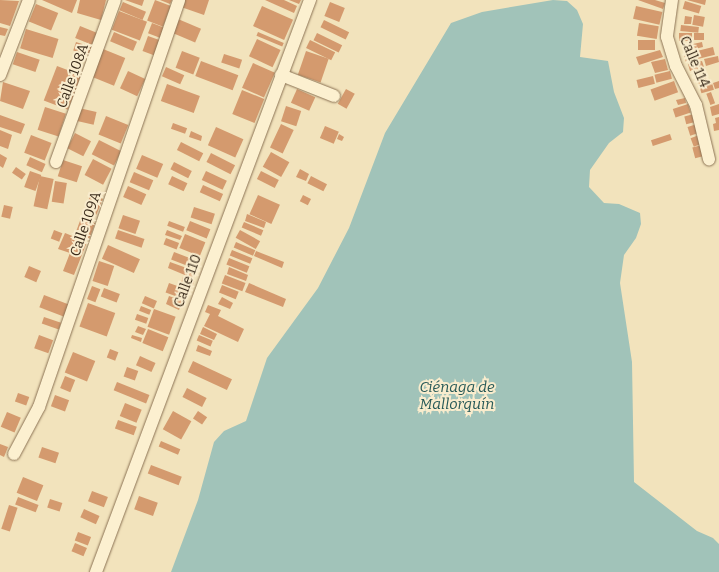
<!DOCTYPE html>
<html>
<head>
<meta charset="utf-8">
<style>
  body { margin:0 }
  #map { position:relative; width:719px; height:572px; overflow:hidden; background:#f2e3bc; font-family:Bitter,serif }
  div>[style] { position:absolute }
  .water>* { inset:0; background:#a1c3b9 }
  .building>* { inset:0; background:#d49a6e; transform-origin:0 0 }
  .roads { filter:drop-shadow(0 0 1px #8b7254) drop-shadow(0 0 1px #8b7254) }
  .street>* { height:12px; margin:-6px; padding:0 6px; transform-origin:6px; border-radius:6px; background:#fcf0d0 }
  span { translate:-50% -50%; white-space:nowrap; text-align:center; line-height:1.15; -webkit-text-stroke:4px #f9eccd; paint-order:stroke }
  .street-label { font-size:14px; color:#392a1a }
  .water-label { font-size:15px; color:#285a58; font-style:italic }
</style>
</head>
<body>
<div id="map">
  <div class="water">
    <i style="clip-path:polygon(553px 0,567px 1px,577px 10px,583px 24px,580px 57px,608px 61px,614px 92px,624px 118px,623px 132px,609px 143px,590px 170px,589px 187px,604px 203px,619px 204px,640px 213px,641px 224px,636px 238px,624px 255px,620px 283px,632px 362px,634px 482px,697px 531px,713px 538px,719px 544px,719px 572px,171px 572px,198px 500px,214px 442px,224px 431px,246px 421px,267px 358px,318px 288px,349px 228px,385px 133px,451px 23px,482px 12px)"></i>
  </div>
  <div class="building">
    <i style="clip-path:polygon(0 0,19px 1px,10px 26px,0 23px)"></i>
    <i style="clip-path:polygon(42px 0,77px 0,72px 13px)"></i>
    <i style="clip-path:polygon(80px 0,106px 0,101px 20px,77px 13px)"></i>
    <i style="clip-path:polygon(125px 0,144px 0,142px 6px)"></i>
    <i style="left:155px;top:0;width:17px;height:22px;rotate:21deg"></i>
    <i style="clip-path:polygon(160px 0,172px 0,170px 4px)"></i>
    <i style="clip-path:polygon(183px 0,209px 0,204px 15px,181px 7px)"></i>
    <i style="clip-path:polygon(265px 0,284px 0,297px 6px,294px 13px)"></i>
    <i style="clip-path:polygon(289px 0,301px 0,299px 4px)"></i>
    <i style="clip-path:polygon(638px 0,655px 0,665px 3px,663px 9px)"></i>
    <i style="clip-path:polygon(687px 0,706px 0,705px 5px)"></i>
    <i style="left:685px;top:1px;width:17px;height:8px;rotate:17deg"></i>
    <i style="left:123px;top:2px;width:25px;height:9px;rotate:23deg"></i>
    <i style="left:330px;top:2px;width:16px;height:15px;rotate:22deg"></i>
    <i style="left:36px;top:4px;width:24px;height:19px;rotate:22deg"></i>
    <i style="left:262px;top:6px;width:34px;height:22px;rotate:24deg"></i>
    <i style="left:636px;top:6px;width:27px;height:13px;rotate:13deg"></i>
    <i style="left:119px;top:11px;width:30px;height:20px;rotate:21deg"></i>
    <i style="left:694px;top:15px;width:11px;height:10px;rotate:10deg"></i>
    <i style="clip-path:polygon(685px 16px,692px 17px,691px 24px,684px 24px)"></i>
    <i style="left:178px;top:19px;width:25px;height:15px;rotate:23deg"></i>
    <i style="left:324px;top:20px;width:28px;height:8px;rotate:26deg"></i>
    <i style="left:152px;top:23px;width:14px;height:11px;rotate:21deg"></i>
    <i style="left:639px;top:23px;width:20px;height:13px;rotate:9deg"></i>
    <i style="left:681px;top:25px;width:18px;height:6px;rotate:6deg"></i>
    <i style="left:80px;top:26px;width:18px;height:13px;rotate:22deg"></i>
    <i style="clip-path:polygon(0 27px,8px 29px,5px 36px,0 35px)"></i>
    <i style="left:26px;top:29px;width:34px;height:20px;rotate:17deg"></i>
    <i style="left:114px;top:32px;width:25px;height:10px;rotate:23deg"></i>
    <i style="left:258px;top:32px;width:28px;height:4px;rotate:23deg"></i>
    <i style="left:317px;top:33px;width:28px;height:8px;rotate:26deg"></i>
    <i style="left:692px;top:33px;width:8px;height:13px;rotate:90deg"></i>
    <i style="left:694px;top:33px;width:10px;height:7px"></i>
    <i style="left:148px;top:36px;width:12px;height:16px;rotate:20deg"></i>
    <i style="left:257px;top:39px;width:26px;height:19px;rotate:25deg"></i>
    <i style="left:310px;top:40px;width:28px;height:9px;rotate:26deg"></i>
    <i style="left:655px;top:40px;width:10px;height:17px;rotate:90deg"></i>
    <i style="left:76px;top:42px;width:16px;height:9px;rotate:18deg"></i>
    <i style="clip-path:polygon(702px 42px,703px 47px,695px 49px,693px 44px)"></i>
    <i style="clip-path:polygon(691px 43px,693px 48px,686px 50px,684px 45px)"></i>
    <i style="left:713px;top:47px;width:8px;height:30px;rotate:76deg"></i>
    <i style="left:103px;top:49px;width:24px;height:30px;rotate:22deg"></i>
    <i style="clip-path:polygon(660px 50px,663px 57px,639px 65px,636px 57px)"></i>
    <i style="left:182px;top:51px;width:19px;height:18px;rotate:21deg"></i>
    <i style="left:306px;top:51px;width:24px;height:25px;rotate:19deg"></i>
    <i style="left:17px;top:52px;width:24px;height:13px;rotate:19deg"></i>
    <i style="left:224px;top:54px;width:19px;height:9px;rotate:18deg"></i>
    <i style="clip-path:polygon(718px 56px,719px 62px,706px 66px,704px 59px)"></i>
    <i style="clip-path:polygon(665px 59px,668px 70px,655px 73px,651px 62px)"></i>
    <i style="left:201px;top:61px;width:40px;height:16px;rotate:21deg"></i>
    <i style="clip-path:polygon(702px 61px,704px 67px,690px 71px,688px 64px)"></i>
    <i style="left:253px;top:63px;width:24px;height:27px;rotate:24deg"></i>
    <i style="left:57px;top:66px;width:26px;height:37px;rotate:21deg"></i>
    <i style="left:166px;top:67px;width:20px;height:10px;rotate:24deg"></i>
    <i style="left:704px;top:68px;width:7px;height:10px;rotate:74deg"></i>
    <i style="left:128px;top:71px;width:19px;height:19px;rotate:25deg"></i>
    <i style="left:670px;top:71px;width:8px;height:16px;rotate:76deg"></i>
    <i style="left:653px;top:76px;width:8px;height:17px;rotate:76deg"></i>
    <i style="clip-path:polygon(706px 76px,709px 83px,699px 85px,698px 79px)"></i>
    <i style="left:674px;top:81px;width:12px;height:25px;rotate:70deg"></i>
    <i style="clip-path:polygon(719px 81px,719px 88px,715px 89px,713px 83px)"></i>
    <i style="clip-path:polygon(3px 82px,30px 91px,23px 109px,0 101px)"></i>
    <i style="left:712px;top:83px;width:7px;height:13px;rotate:74deg"></i>
    <i style="left:167px;top:84px;width:35px;height:18px;rotate:20deg"></i>
    <i style="left:297px;top:89px;width:20px;height:15px;rotate:24deg"></i>
    <i style="left:346px;top:89px;width:10px;height:17px;rotate:29deg"></i>
    <i style="left:242px;top:90px;width:24px;height:26px;rotate:22deg"></i>
    <i style="left:711px;top:92px;width:12px;height:5px;rotate:70deg"></i>
    <i style="clip-path:polygon(685px 98px,686px 103px,678px 105px,676px 100px)"></i>
    <i style="left:688px;top:104px;width:9px;height:16px;rotate:72deg"></i>
    <i style="clip-path:polygon(719px 104px,719px 114px,712px 116px,710px 107px)"></i>
    <i style="left:286px;top:106px;width:16px;height:16px;rotate:18deg"></i>
    <i style="left:45px;top:107px;width:22px;height:24px;rotate:18deg"></i>
    <i style="left:79px;top:108px;width:18px;height:13px;rotate:13deg"></i>
    <i style="left:694px;top:114px;width:8px;height:10px;rotate:76deg"></i>
    <i style="clip-path:polygon(0 115px,25px 124px,21px 134px,0 127px)"></i>
    <i style="left:106px;top:116px;width:24px;height:20px;rotate:22deg"></i>
    <i style="clip-path:polygon(719px 117px,719px 130px,714px 131px,713px 124px,716px 123px,715px 118px)"></i>
    <i style="left:173px;top:123px;width:15px;height:6px;rotate:20deg"></i>
    <i style="left:281px;top:124px;width:14px;height:26px;rotate:25deg"></i>
    <i style="left:697px;top:124px;width:9px;height:10px;rotate:72deg"></i>
    <i style="left:325px;top:126px;width:15px;height:13px;rotate:23deg"></i>
    <i style="left:216px;top:127px;width:30px;height:20px;rotate:24deg"></i>
    <i style="clip-path:polygon(0 130px,12px 135px,8px 149px,0 146px)"></i>
    <i style="clip-path:polygon(191px 131px,202px 136px,201px 141px,189px 137px)"></i>
    <i style="left:75px;top:133px;width:18px;height:17px;rotate:27deg"></i>
    <i style="clip-path:polygon(339px 134px,344px 137px,342px 141px,337px 139px)"></i>
    <i style="left:670px;top:134px;width:6px;height:20px;rotate:72deg"></i>
    <i style="left:31px;top:135px;width:22px;height:19px;rotate:21deg"></i>
    <i style="left:699px;top:135px;width:9px;height:9px;rotate:69deg"></i>
    <i style="left:99px;top:140px;width:25px;height:16px;rotate:27deg"></i>
    <i style="left:181px;top:142px;width:25px;height:9px;rotate:27deg"></i>
    <i style="left:702px;top:145px;width:11px;height:10px;rotate:75deg"></i>
    <i style="left:271px;top:152px;width:21px;height:17px;rotate:29deg"></i>
    <i style="left:211px;top:153px;width:27px;height:10px;rotate:27deg"></i>
    <i style="clip-path:polygon(0 154px,7px 158px,3px 168px,0 166px)"></i>
    <i style="left:142px;top:155px;width:23px;height:15px;rotate:23deg"></i>
    <i style="left:30px;top:157px;width:17px;height:9px;rotate:24deg"></i>
    <i style="left:93px;top:159px;width:21px;height:18px;rotate:28deg"></i>
    <i style="left:63px;top:160px;width:20px;height:17px;rotate:18deg"></i>
    <i style="left:174px;top:162px;width:20px;height:8px;rotate:27deg"></i>
    <i style="left:16px;top:167px;width:12px;height:7px;rotate:35deg"></i>
    <i style="clip-path:polygon(300px 169px,309px 174px,306px 181px,296px 177px)"></i>
    <i style="left:30px;top:171px;width:12px;height:17px;rotate:20deg"></i>
    <i style="left:206px;top:171px;width:23px;height:10px;rotate:25deg"></i>
    <i style="left:261px;top:171px;width:20px;height:9px;rotate:27deg"></i>
    <i style="left:134px;top:172px;width:21px;height:11px;rotate:23deg"></i>
    <i style="left:40px;top:176px;width:14px;height:31px;rotate:12deg"></i>
    <i style="left:172px;top:176px;width:17px;height:9px;rotate:25deg"></i>
    <i style="left:311px;top:176px;width:18px;height:8px;rotate:27deg"></i>
    <i style="left:55px;top:181px;width:12px;height:21px;rotate:9deg"></i>
    <i style="left:203px;top:185px;width:22px;height:8px;rotate:24deg"></i>
    <i style="left:128px;top:186px;width:20px;height:12px;rotate:24deg"></i>
    <i style="left:91px;top:194px;width:13px;height:17px;rotate:23deg"></i>
    <i style="left:258px;top:195px;width:24px;height:21px;rotate:24deg"></i>
    <i style="left:303px;top:195px;width:9px;height:7px;rotate:27deg"></i>
    <i style="left:4px;top:205px;width:9px;height:12px;rotate:13deg"></i>
    <i style="left:194px;top:207px;width:22px;height:11px;rotate:18deg"></i>
    <i style="clip-path:polygon(247px 214px,266px 222px,264px 228px,245px 221px)"></i>
    <i style="left:123px;top:215px;width:18px;height:14px;rotate:19deg"></i>
    <i style="left:81px;top:218px;width:15px;height:17px;rotate:20deg"></i>
    <i style="left:169px;top:221px;width:17px;height:5px;rotate:21deg"></i>
    <i style="left:190px;top:221px;width:22px;height:10px;rotate:22deg"></i>
    <i style="left:244px;top:222px;width:21px;height:6px;rotate:23deg"></i>
    <i style="left:54px;top:230px;width:9px;height:9px;rotate:21deg"></i>
    <i style="left:118px;top:230px;width:28px;height:9px;rotate:19deg"></i>
    <i style="clip-path:polygon(167px 230px,182px 236px,180px 240px,165px 235px)"></i>
    <i style="left:240px;top:230px;width:23px;height:9px;rotate:29deg"></i>
    <i style="clip-path:polygon(65px 233px,87px 242px,74px 275px,63px 271px,70px 253px,58px 249px)"></i>
    <i style="left:185px;top:234px;width:22px;height:15px;rotate:22deg"></i>
    <i style="left:166px;top:238px;width:14px;height:7px;rotate:21deg"></i>
    <i style="left:236px;top:242px;width:21px;height:6px;rotate:23deg"></i>
    <i style="left:108px;top:245px;width:35px;height:15px;rotate:24deg"></i>
    <i style="left:232px;top:250px;width:22px;height:6px;rotate:22deg"></i>
    <i style="clip-path:polygon(256px 251px,284px 262px,282px 268px,254px 256px)"></i>
    <i style="left:174px;top:252px;width:25px;height:8px;rotate:21deg"></i>
    <i style="left:229px;top:258px;width:22px;height:7px;rotate:22deg"></i>
    <i style="left:99px;top:261px;width:16px;height:21px;rotate:18deg"></i>
    <i style="clip-path:polygon(170px 262px,195px 271px,192px 278px,168px 268px)"></i>
    <i style="left:29px;top:266px;width:13px;height:12px;rotate:23deg"></i>
    <i style="clip-path:polygon(229px 267px,248px 275px,246px 281px,227px 274px)"></i>
    <i style="left:225px;top:275px;width:22px;height:9px;rotate:21deg"></i>
    <i style="left:183px;top:277px;width:12px;height:9px;rotate:20deg"></i>
    <i style="left:169px;top:283px;width:20px;height:10px;rotate:20deg"></i>
    <i style="clip-path:polygon(249px 283px,286px 299px,283px 307px,245px 292px)"></i>
    <i style="left:222px;top:285px;width:18px;height:8px;rotate:22deg"></i>
    <i style="left:92px;top:286px;width:9px;height:14px;rotate:21deg"></i>
    <i style="left:104px;top:288px;width:17px;height:9px;rotate:21deg"></i>
    <i style="left:44px;top:295px;width:28px;height:13px;rotate:21deg"></i>
    <i style="left:145px;top:296px;width:13px;height:8px;rotate:23deg"></i>
    <i style="clip-path:polygon(169px 296px,183px 301px,179px 310px,166px 304px)"></i>
    <i style="clip-path:polygon(222px 297px,233px 303px,230px 309px,218px 304px)"></i>
    <i style="left:88px;top:303px;width:29px;height:25px;rotate:20deg"></i>
    <i style="clip-path:polygon(208px 305px,221px 310px,218px 316px,244px 329px,238px 342px,204px 326px,210px 314px,205px 312px)"></i>
    <i style="left:141px;top:306px;width:11px;height:5px;rotate:22deg"></i>
    <i style="left:154px;top:309px;width:23px;height:19px;rotate:20deg"></i>
    <i style="left:137px;top:314px;width:12px;height:6px;rotate:20deg"></i>
    <i style="left:44px;top:317px;width:18px;height:7px;rotate:19deg"></i>
    <i style="clip-path:polygon(138px 326px,146px 329px,143px 335px,135px 332px)"></i>
    <i style="clip-path:polygon(203px 327px,217px 334px,214px 340px,200px 334px)"></i>
    <i style="left:148px;top:329px;width:22px;height:15px;rotate:22deg"></i>
    <i style="left:39px;top:335px;width:15px;height:14px;rotate:20deg"></i>
    <i style="clip-path:polygon(132px 335px,142px 338px,141px 342px,131px 338px)"></i>
    <i style="left:199px;top:335px;width:15px;height:6px;rotate:23deg"></i>
    <i style="clip-path:polygon(198px 345px,212px 351px,210px 356px,196px 351px)"></i>
    <i style="left:110px;top:349px;width:9px;height:9px;rotate:21deg"></i>
    <i style="left:73px;top:352px;width:24px;height:22px;rotate:22deg"></i>
    <i style="left:140px;top:356px;width:17px;height:10px;rotate:24deg"></i>
    <i style="left:193px;top:361px;width:43px;height:12px;rotate:25deg"></i>
    <i style="left:127px;top:367px;width:12px;height:10px;rotate:20deg"></i>
    <i style="left:65px;top:376px;width:11px;height:13px;rotate:22deg"></i>
    <i style="left:117px;top:382px;width:35px;height:9px;rotate:22deg"></i>
    <i style="left:187px;top:388px;width:22px;height:10px;rotate:27deg"></i>
    <i style="left:18px;top:393px;width:12px;height:9px;rotate:20deg"></i>
    <i style="left:55px;top:395px;width:15px;height:12px;rotate:20deg"></i>
    <i style="left:125px;top:403px;width:18px;height:14px;rotate:22deg"></i>
    <i style="left:173px;top:411px;width:21px;height:21px;rotate:29deg"></i>
    <i style="left:198px;top:411px;width:11px;height:9px;rotate:34deg"></i>
    <i style="left:7px;top:412px;width:15px;height:16px;rotate:23deg"></i>
    <i style="left:118px;top:420px;width:20px;height:9px;rotate:20deg"></i>
    <i style="left:161px;top:441px;width:21px;height:6px;rotate:23deg"></i>
    <i style="clip-path:polygon(0 444px,8px 447px,4px 457px,0 455px)"></i>
    <i style="left:42px;top:447px;width:18px;height:11px;rotate:19deg"></i>
    <i style="left:151px;top:465px;width:33px;height:9px;rotate:21deg"></i>
    <i style="left:23px;top:477px;width:22px;height:17px;rotate:22deg"></i>
    <i style="left:92px;top:491px;width:17px;height:11px;rotate:21deg"></i>
    <i style="left:139px;top:496px;width:20px;height:14px;rotate:20deg"></i>
    <i style="left:18px;top:497px;width:22px;height:8px;rotate:21deg"></i>
    <i style="left:50px;top:499px;width:13px;height:9px;rotate:18deg"></i>
    <i style="left:9px;top:505px;width:9px;height:25px;rotate:18deg"></i>
    <i style="left:84px;top:509px;width:17px;height:9px;rotate:24deg"></i>
    <i style="left:78px;top:532px;width:14px;height:9px;rotate:21deg"></i>
    <i style="left:75px;top:543px;width:13px;height:9px;rotate:23deg"></i>
  </div>
  <div class="roads">
    <div class="street">
      <i style="left:672px;top:0;width:37px;rotate:98deg"></i>
      <i style="left:667px;top:37px;width:30px;rotate:73deg"></i>
      <i style="left:676px;top:66px;width:44px;rotate:62.9deg"></i>
      <i style="left:696px;top:105px;width:56px;rotate:76.5deg"></i>
      <i style="left:0;top:75px;width:80px;rotate:-68.9deg"></i>
      <i style="left:281px;top:75px;width:57px;rotate:21.6deg"></i>
      <i style="left:56px;top:162px;width:172px;rotate:-70deg"></i>
      <i style="left:14px;top:454px;width:53px;rotate:-62deg"></i>
      <i style="left:39px;top:407px;width:430px;rotate:-71deg"></i>
      <i style="left:96px;top:572px;width:611px;rotate:-69.49deg"></i>
    </div>
  </div>
  <div class="street-label">
    <span style="left:694px;top:62px;rotate:67deg">Calle 114</span>
    <span style="left:73px;top:76px;rotate:-70deg">Calle 108A</span>
    <span style="left:86px;top:224px;rotate:-71deg">Calle 109A</span>
    <span style="left:188px;top:281px;rotate:-70deg">Calle 110</span>
  </div>
  <div class="water-label">
    <span style="left:457px;top:396px">Ciénaga de<br>Mallorquín</span>
  </div>
</div>
</body>
</html>
